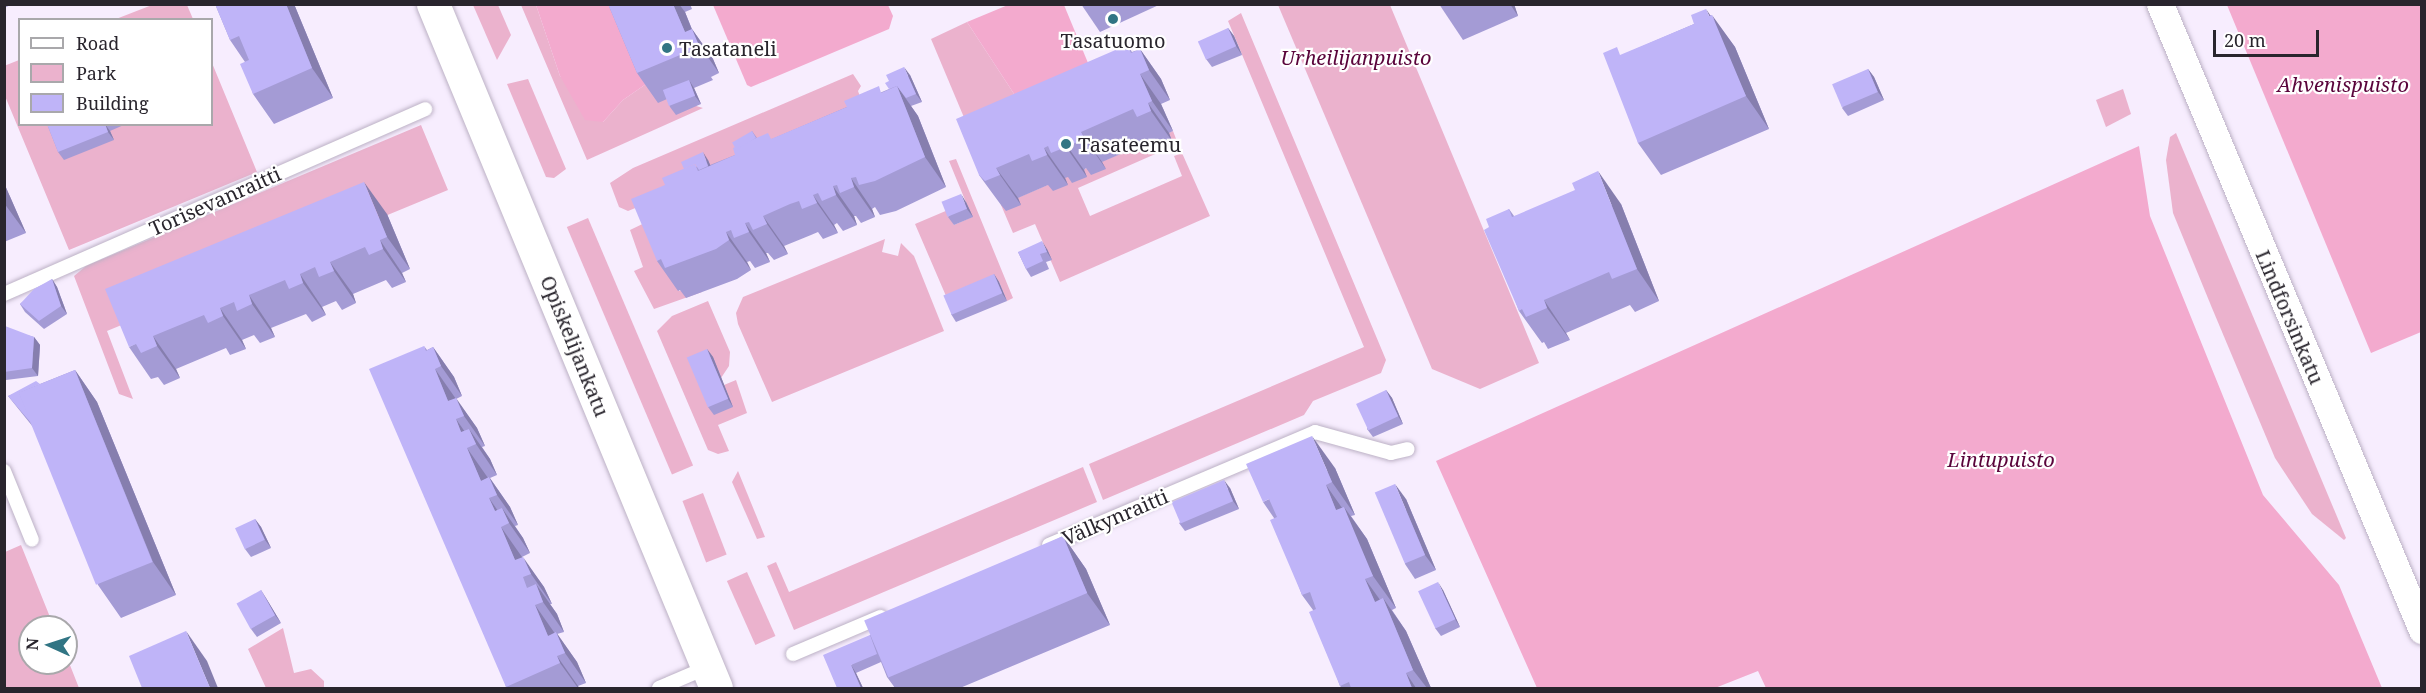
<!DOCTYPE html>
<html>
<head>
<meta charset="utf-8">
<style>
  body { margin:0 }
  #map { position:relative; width:2426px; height:693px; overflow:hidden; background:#f7edfe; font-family:"Noto Serif",serif }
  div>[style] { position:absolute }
  .green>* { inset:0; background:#ebb2cd; transform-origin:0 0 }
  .forest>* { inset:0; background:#f3aace }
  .roads { filter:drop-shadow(0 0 2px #bcb1c5) drop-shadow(0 0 2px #bcb1c5) }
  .lane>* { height:14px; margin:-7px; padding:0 7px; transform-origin:7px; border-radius:7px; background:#fff }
  .street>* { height:27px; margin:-13.5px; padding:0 13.5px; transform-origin:13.5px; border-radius:13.5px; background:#fff }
  .secondary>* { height:33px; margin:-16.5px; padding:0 16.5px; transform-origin:16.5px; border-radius:16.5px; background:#fff }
  .wall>* { inset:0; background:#a49bd5 }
  .shaded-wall>* { inset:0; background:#867eae }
  .building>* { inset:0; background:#bfb4f8; transform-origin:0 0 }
  .dots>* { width:16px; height:16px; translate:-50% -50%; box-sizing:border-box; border:3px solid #fff; border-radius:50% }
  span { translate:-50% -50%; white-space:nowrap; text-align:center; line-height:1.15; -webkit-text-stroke:4.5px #fff; paint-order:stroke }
  .poi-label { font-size:20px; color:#29252d }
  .left { translate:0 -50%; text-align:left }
  .park-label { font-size:20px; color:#5a043b; font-style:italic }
  .street-label { font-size:20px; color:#29252d }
  .frame { position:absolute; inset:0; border:6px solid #29252d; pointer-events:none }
  .legend { position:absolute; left:18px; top:18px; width:195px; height:108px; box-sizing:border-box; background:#fff; border:2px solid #a9a8ab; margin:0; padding:8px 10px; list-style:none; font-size:18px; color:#29252d }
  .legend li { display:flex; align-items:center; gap:12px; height:30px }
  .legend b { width:30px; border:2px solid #a9a8ab }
  .north { position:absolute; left:18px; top:615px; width:60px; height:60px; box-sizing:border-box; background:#fff; border:2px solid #a9a8ab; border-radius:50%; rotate:273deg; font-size:16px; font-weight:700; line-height:24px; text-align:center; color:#29252d }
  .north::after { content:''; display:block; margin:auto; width:21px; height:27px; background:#317584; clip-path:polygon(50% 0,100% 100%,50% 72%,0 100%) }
  .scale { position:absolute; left:2213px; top:30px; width:106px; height:27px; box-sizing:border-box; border:3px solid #29252d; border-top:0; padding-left:8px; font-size:18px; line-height:21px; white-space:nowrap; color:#29252d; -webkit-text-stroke:4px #fff; paint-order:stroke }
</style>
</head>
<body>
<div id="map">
  <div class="green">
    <i style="clip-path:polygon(152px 5px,187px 5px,193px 19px,116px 19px)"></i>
    <i style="clip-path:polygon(473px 5px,498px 5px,511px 35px,497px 60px)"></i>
    <i style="clip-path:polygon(521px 5px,536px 5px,560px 76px,603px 122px,623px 100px,649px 82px,669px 98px,703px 108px,587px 160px)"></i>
    <i style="clip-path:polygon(1278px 5px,1390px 5px,1539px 363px,1480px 389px,1432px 369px)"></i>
    <i style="clip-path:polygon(1241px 13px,1386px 360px,1381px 373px,1313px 401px,1304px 415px,1103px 500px,1089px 464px,1364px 347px,1228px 21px)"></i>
    <i style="clip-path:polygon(967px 22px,1022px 106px,968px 127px,931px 39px)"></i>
    <i style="clip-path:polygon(19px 60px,20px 124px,212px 124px,212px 63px,257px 172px,69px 250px,5px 96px,4px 66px)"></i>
    <i style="clip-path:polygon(853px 74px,861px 86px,858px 91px,862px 102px,743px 164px,628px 211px,619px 207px,610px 183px,633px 168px)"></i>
    <i style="clip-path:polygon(528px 79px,566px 169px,554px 178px,546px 177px,507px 84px)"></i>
    <i style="clip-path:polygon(2123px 89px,2131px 114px,2106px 127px,2096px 100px)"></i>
    <i style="clip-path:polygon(421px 125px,448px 190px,107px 331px,133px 399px,119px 394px,74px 276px,86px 266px)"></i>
    <i style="clip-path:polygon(1173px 131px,1178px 144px,1078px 188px,1090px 216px,1182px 176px,1174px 156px,1182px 153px,1210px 216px,1060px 282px,1035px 224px,1013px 233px,1001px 205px)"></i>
    <i style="clip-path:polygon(2176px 133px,2346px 538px,2344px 540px,2312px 514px,2275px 458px,2212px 308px,2173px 213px,2166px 160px,2170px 137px)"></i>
    <i style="clip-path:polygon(956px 159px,1013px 298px,1007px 301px,999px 282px,946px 296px,915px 224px,948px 210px,954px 225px,972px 217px,949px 161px)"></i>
    <i style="clip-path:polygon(682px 205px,679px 291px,698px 283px,702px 292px,654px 309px,634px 271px,643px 267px,630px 230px)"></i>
    <i style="left:588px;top:218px;width:269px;height:23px;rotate:67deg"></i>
    <i style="clip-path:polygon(885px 239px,882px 252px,898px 256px,901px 243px,914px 256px,944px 331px,772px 402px,738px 324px,736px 313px,743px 297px)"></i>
    <i style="clip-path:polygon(708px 301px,730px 352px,729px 366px,721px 378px,733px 407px,724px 385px,736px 380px,747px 413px,718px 425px,729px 451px,718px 454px,708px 450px,657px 331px,672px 316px)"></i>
    <i style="clip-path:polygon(1083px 467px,1097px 502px,794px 630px,767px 566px,776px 562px,789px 592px)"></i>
    <i style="clip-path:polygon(738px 471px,765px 537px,757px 539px,732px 482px)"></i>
    <i style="left:703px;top:493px;width:66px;height:22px;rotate:69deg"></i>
    <i style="clip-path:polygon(21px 545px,54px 627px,30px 627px,30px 663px,66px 663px,66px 655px,79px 688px,5px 688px,5px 552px)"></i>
    <i style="left:747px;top:572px;width:70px;height:22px;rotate:66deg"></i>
    <i style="clip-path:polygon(283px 628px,294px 673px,311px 669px,324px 681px,324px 688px,266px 688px,248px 649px)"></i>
  </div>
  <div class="forest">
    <i style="clip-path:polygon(536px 5px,617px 5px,649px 82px,623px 100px,603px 122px,585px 120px,560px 76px)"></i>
    <i style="clip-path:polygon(713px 5px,888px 5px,893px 16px,889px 29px,751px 87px,747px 85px)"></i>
    <i style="clip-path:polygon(1008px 5px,1064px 5px,1093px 75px,1022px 106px,967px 22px)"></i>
    <i style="clip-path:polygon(2227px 5px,2421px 5px,2421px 332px,2371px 353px)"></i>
    <i style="clip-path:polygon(2139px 146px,2150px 216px,2263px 495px,2339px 585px,2382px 688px,1766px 688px,1758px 671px,1715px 688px,1537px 688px,1436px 461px)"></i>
  </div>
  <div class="roads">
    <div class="lane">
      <i style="left:4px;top:294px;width:460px;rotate:-23.7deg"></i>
      <i style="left:4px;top:471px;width:74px;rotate:67.9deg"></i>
      <i style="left:1049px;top:545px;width:289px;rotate:-23deg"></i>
      <i style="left:1315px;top:432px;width:79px;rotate:15.4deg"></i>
      <i style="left:1391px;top:453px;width:17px;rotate:-13deg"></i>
      <i style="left:793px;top:654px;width:95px;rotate:-23deg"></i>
      <i style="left:659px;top:688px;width:53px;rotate:-23.2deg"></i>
    </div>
    <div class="street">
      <i style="left:2160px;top:4px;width:679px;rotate:67.29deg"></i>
    </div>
    <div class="secondary">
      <i style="left:433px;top:4px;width:740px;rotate:67.52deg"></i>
    </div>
  </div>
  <div class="wall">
    <i style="clip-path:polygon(4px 4px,13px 4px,4px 8px)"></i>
    <i style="clip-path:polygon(215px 4px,294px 4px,333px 98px,274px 124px,253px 94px,245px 62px,230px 40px)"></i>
    <i style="clip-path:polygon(608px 4px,690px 4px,692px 9px,685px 12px,692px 29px,713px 59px,719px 73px,711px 77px,713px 80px,694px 88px,701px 104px,676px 115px,670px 107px,667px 99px,658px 103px,637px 73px)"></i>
    <i style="clip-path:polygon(1081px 4px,1161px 4px,1100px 32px)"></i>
    <i style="clip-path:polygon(1439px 4px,1514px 4px,1518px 16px,1463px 40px)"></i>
    <i style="clip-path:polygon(1711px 15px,1735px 47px,1769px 129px,1661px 175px,1638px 143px,1622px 55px,1694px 24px)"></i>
    <i style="clip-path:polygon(1228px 28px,1234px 36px,1242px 55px,1212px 67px,1206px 59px)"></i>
    <i style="clip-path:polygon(1127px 45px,1132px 52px,1140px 49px,1161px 79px,1170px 100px,1161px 104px,1173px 131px,1169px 133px,1172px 141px,1158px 147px,1153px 140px,1102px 162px,1106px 169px,1091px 175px,1086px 168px,1084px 170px,1087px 177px,1072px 183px,1068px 177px,1065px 178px,1068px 185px,1053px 191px,1048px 185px,1018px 198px,1021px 205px,1006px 211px,1001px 205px,979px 175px)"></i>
    <i style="clip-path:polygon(1868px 69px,1874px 77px,1884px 100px,1848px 116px,1842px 108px)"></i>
    <i style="clip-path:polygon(910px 75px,922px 102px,911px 106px,918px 116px,946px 187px,896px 211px,880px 215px,875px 207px,872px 209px,875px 217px,861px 223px,856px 216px,854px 216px,857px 225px,843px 231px,837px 223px,834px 225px,838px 233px,823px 239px,818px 232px,811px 235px,784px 246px,788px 254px,774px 260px,768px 253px,766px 253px,770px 262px,755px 268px,750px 261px,747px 262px,751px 270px,737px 279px,686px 298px,680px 290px,678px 291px,657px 261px,665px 185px,708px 160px,710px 165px,735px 155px,752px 131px,757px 138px,772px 139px,889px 89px)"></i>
    <i style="clip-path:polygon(47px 124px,126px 124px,110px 131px,114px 140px,64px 160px,58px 152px)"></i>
    <i style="clip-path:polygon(4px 183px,26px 233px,4px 242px)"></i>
    <i style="clip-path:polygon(966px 202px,973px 217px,954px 225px,948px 217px)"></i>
    <i style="clip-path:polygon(1621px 204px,1659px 301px,1635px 312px,1630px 305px,1566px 333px,1570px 340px,1548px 349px,1544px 342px,1542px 343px,1519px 311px,1489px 227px,1509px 209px,1514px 216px)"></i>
    <i style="clip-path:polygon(387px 214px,410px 269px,402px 273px,406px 282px,392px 288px,386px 280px,353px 294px,356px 303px,342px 310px,336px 301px,322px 307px,326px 315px,312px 322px,306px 314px,271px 328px,275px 337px,260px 343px,254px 335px,242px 340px,246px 349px,230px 355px,226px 348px,176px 369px,180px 378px,164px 385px,158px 377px,151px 379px,129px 347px)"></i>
    <i style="clip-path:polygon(1047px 249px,1052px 260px,1046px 262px,1049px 269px,1031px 277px,1026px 269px,1018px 252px)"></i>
    <i style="clip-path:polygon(994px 274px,999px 282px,1007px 301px,956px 322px,951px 314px)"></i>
    <i style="clip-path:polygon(52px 279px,57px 287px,67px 314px,44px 329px,25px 312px,20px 304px)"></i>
    <i style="clip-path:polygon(4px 329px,34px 337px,40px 345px,38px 376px,6px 380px,4px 378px)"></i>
    <i style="clip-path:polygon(424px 346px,427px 350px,433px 347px,454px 377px,462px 396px,456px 399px,477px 428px,485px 446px,482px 447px,490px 459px,497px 475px,490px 478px,510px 507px,518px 525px,515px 526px,523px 538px,530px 553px,522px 557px,544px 587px,552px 604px,550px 604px,557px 614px,564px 632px,557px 634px,577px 662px,586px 683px,578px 686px,579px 688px,507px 688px,506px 687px)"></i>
    <i style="clip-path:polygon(707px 349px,713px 357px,733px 407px,714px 415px,708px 407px)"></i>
    <i style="clip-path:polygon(75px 370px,97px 402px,176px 595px,121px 618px,98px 585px,33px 427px,8px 396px,40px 384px)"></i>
    <i style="clip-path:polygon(1386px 390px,1392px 398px,1403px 424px,1373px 437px,1367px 429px)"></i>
    <i style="clip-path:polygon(1335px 468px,1355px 515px,1351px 516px,1367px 539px,1396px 608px,1392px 610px,1406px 631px,1431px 688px,1342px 688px,1340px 686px,1313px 610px,1302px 595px,1274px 518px,1263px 502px)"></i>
    <i style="clip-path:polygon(1230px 488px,1239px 509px,1185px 531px,1179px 523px)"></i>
    <i style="clip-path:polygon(1406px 499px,1436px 570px,1415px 579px,1405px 564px)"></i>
    <i style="clip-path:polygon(255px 519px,261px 527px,271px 548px,251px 557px,245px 549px)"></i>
    <i style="clip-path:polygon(1063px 536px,1086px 569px,1110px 625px,960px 688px,895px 688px,887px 677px,881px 662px,856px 673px,863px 688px,837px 688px,870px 635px)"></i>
    <i style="clip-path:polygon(261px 590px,281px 623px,257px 637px,251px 629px)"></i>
    <i style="clip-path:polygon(1443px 590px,1460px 627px,1441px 636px,1435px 628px)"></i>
  </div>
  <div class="shaded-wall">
    <i style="clip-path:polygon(286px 4px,294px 4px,333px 98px,312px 68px)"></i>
    <i style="clip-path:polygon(673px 4px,679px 4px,685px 12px,696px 40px,692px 29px,713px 59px,719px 73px,698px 43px,685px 32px)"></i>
    <i style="clip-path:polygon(1510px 4px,1514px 4px,1518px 16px)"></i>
    <i style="clip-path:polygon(1706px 9px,1715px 22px,1712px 15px,1735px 47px,1769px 129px,1746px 96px)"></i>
    <i style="clip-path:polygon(1228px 28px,1234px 36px,1242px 55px,1236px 46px)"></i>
    <i style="clip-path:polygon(1140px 49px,1161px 79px,1170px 100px,1149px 70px)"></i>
    <i style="clip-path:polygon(904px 67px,910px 75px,922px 102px,916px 94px)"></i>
    <i style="clip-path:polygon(1868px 69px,1874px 77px,1884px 100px,1878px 92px)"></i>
    <i style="clip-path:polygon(1140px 74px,1161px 104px,1173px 131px,1152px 101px)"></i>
    <i style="clip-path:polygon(689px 80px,694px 88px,701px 104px,695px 96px)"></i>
    <i style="clip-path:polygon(897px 86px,918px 116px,946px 187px,925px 157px)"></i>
    <i style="clip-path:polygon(1148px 103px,1169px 133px,1172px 141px,1151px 111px)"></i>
    <i style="clip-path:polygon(105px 124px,110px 131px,114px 140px,108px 132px)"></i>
    <i style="clip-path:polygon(1081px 132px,1102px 162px,1106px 169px,1085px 139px)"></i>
    <i style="clip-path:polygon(1063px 140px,1084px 170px,1087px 177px,1066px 147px)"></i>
    <i style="clip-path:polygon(1044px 148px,1065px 178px,1068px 185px,1047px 155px)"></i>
    <i style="clip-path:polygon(703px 152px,708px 160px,715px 176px,709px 168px)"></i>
    <i style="clip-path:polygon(996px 168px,1018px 198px,1021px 205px,1000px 175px)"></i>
    <i style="clip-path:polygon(1598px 171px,1621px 204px,1659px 301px,1637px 269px)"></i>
    <i style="clip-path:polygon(851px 178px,872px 209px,875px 217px,854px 187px)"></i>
    <i style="clip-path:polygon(364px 182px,387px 214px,410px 269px,387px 237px)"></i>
    <i style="clip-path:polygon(4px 183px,26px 233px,4px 203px)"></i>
    <i style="clip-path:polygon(833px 186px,854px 216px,857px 225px,836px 195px)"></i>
    <i style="clip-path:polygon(961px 194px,966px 202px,973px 217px,967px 209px)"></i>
    <i style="clip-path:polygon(813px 195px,834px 225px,838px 233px,817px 203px)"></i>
    <i style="clip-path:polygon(763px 216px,784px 246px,788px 254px,767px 224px)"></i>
    <i style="clip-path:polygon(745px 223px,766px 253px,770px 262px,749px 232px)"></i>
    <i style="clip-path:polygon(726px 232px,747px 262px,751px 270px,729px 240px)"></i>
    <i style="clip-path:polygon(380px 240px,402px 273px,406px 282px,383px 249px)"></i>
    <i style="clip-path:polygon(1042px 241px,1047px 249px,1052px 260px,1047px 252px)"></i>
    <i style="clip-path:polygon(330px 262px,353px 294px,356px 303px,334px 271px)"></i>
    <i style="clip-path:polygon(300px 274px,322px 307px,326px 315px,303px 283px)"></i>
    <i style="clip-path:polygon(994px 274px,999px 282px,1007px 301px,1002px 293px)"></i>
    <i style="clip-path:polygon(52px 279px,57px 287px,67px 314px,61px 306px)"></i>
    <i style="clip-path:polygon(249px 295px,271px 328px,275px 337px,252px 304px)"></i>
    <i style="clip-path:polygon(1544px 300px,1566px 333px,1570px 340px,1547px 308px)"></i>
    <i style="clip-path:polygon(220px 308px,242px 340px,246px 349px,223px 316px)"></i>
    <i style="clip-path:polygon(153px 336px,176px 369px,180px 378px,157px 346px)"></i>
    <i style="clip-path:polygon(34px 337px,40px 345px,38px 376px,32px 368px)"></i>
    <i style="clip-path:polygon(433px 347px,454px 377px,462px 396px,441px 366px)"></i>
    <i style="clip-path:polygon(707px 349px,713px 357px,733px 407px,728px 399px)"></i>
    <i style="clip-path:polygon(435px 369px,456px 399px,448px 401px)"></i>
    <i style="clip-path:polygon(75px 370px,97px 402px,176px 595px,153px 562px)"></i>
    <i style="clip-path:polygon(1386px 390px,1392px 398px,1403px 424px,1398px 416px)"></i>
    <i style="clip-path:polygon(456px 398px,477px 428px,485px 446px,464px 416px)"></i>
    <i style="clip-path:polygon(456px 419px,474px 445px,461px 432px)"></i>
    <i style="clip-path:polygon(469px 429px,490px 459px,497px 475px,476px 444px)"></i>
    <i style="clip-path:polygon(1312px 436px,1335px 468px,1355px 515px,1332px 482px)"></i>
    <i style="clip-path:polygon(467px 448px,488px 478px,481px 481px)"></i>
    <i style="clip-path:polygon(489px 477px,510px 507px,518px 525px,497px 495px)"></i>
    <i style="clip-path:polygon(1224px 480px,1230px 488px,1239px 509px,1233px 501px)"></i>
    <i style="clip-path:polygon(1395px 484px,1406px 499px,1436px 570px,1425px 555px)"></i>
    <i style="clip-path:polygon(1326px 485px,1347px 515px,1344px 507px,1367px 539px,1396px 608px,1373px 576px,1336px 510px)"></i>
    <i style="clip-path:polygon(489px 498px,507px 524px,495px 511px)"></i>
    <i style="clip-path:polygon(502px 508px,523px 538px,530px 553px,509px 523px)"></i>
    <i style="clip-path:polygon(255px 519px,261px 527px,271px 548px,265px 540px)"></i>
    <i style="clip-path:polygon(501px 527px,522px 557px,529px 574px,515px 560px)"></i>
    <i style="clip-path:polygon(1063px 536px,1086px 569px,1110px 625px,1087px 593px)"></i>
    <i style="clip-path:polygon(523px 557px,544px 587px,552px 604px,531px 574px)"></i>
    <i style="clip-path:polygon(1365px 579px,1388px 611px,1375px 602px)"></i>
    <i style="clip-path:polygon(1438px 582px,1443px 590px,1460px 627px,1455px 619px)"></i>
    <i style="clip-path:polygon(536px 584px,557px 614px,564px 632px,543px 602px)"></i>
    <i style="clip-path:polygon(261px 590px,266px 598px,281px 623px,275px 615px)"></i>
    <i style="clip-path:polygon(1383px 598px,1406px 631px,1431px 688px,1427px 688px,1413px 670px)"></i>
    <i style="clip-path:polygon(535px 605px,556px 635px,548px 636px)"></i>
    <i style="clip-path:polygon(186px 631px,207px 661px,218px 688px,210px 688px)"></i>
    <i style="clip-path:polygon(556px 632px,577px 662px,586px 683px,565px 653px)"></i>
    <i style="clip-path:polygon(557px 656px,578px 686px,579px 688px,578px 688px,560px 663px)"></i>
    <i style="clip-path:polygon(851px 665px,856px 673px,863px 688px,861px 688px)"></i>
    <i style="clip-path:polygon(1406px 673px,1416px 688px,1412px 688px)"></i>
  </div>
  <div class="building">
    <i style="clip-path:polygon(215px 4px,286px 4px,312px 68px,253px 94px,240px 64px,249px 60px,239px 36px,230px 40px)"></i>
    <i style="clip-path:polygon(608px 4px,673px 4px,685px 32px,692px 29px,698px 43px,690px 47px,692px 50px,637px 73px)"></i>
    <i style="clip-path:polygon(1706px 9px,1709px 16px,1712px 15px,1746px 96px,1638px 143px,1603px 53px,1617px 47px,1620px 55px,1694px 24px,1691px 15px)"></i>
    <i style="left:1228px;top:28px;width:20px;height:33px;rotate:66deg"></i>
    <i style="clip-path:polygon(1127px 45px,1131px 53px,1140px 49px,1149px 70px,1140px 74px,1152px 101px,1148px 103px,1151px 111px,1137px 117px,1133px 109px,1081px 132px,1085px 139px,1070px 145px,1067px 138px,1063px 140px,1066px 147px,1051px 153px,1048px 146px,1044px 148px,1047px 155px,1032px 161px,1029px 154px,996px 168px,1000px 175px,985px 181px,979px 175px,956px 119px)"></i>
    <i style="clip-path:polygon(904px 67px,916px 94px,906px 98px,897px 86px,889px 89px,885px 83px,889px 81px,886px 75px)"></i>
    <i style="left:1868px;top:69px;width:25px;height:39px;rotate:67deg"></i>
    <i style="left:689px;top:80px;width:17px;height:28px;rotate:69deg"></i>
    <i style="clip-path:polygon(879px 86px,881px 93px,897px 86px,925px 157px,875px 181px,859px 185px,856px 177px,851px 178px,854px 187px,840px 193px,837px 185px,833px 186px,836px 195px,822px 201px,818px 193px,813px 195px,817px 203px,802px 209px,799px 201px,790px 204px,763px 216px,767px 224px,753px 230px,749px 222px,745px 223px,749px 232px,734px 238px,731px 230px,726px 232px,729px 240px,716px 249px,665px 268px,661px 259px,657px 261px,631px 199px,665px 185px,662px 178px,695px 164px,698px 171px,735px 155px,733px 148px,768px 133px,771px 139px,847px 107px,844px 101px)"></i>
    <i style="clip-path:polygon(47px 124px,105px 124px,108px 132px,58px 152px)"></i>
    <i style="left:752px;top:131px;width:8px;height:23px;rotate:60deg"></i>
    <i style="clip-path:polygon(703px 152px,708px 166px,699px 170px,695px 164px,684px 169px,681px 162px)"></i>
    <i style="clip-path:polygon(1598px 171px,1637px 269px,1612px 279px,1609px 272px,1544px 300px,1547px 308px,1526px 317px,1522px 309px,1519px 311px,1484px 230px,1489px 227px,1486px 219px,1509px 209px,1512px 217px,1575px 190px,1572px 183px)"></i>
    <i style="clip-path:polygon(364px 182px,387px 237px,380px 240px,383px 249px,369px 255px,365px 247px,330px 262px,334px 271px,319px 277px,315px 267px,300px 274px,303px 283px,289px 289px,285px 280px,249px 295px,252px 304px,237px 311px,234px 302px,220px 308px,223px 316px,208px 323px,204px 315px,153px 336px,157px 346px,141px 353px,136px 344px,129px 347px,105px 289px)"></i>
    <i style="left:961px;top:194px;width:16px;height:21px;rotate:68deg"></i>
    <i style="clip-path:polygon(1042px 241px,1047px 252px,1040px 254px,1043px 261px,1026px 269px,1018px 252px)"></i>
    <i style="left:994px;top:274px;width:21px;height:55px;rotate:67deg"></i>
    <i style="clip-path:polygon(52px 279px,61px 306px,39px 321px,20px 304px,34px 289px)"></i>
    <i style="clip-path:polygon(5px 326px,34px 337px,32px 368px,4px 372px,4px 329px)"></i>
    <i style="clip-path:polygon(424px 346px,426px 351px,433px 347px,441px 366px,435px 369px,448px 401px,456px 398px,464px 416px,456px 419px,461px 432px,469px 429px,476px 444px,467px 448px,481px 481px,489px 477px,497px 495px,489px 498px,495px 511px,502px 508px,509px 523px,501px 527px,515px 560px,523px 557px,531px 574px,523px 577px,527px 588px,536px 584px,543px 602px,535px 605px,548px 636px,556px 632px,565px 653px,557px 656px,560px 663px,506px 687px,369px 369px)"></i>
    <i style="left:707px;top:349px;width:54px;height:22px;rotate:67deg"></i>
    <i style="left:75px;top:370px;width:207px;height:61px;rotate:68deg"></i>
    <i style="clip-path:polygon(36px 381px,40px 384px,19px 393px,32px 424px,8px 396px)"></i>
    <i style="left:1386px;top:390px;width:29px;height:33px;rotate:65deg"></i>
    <i style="clip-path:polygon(1312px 436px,1332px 482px,1326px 485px,1336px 510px,1344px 507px,1373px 576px,1365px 579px,1375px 602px,1383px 598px,1413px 670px,1406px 673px,1412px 688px,1351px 688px,1349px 682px,1340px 686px,1309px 612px,1316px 609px,1310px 592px,1302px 595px,1270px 520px,1277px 517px,1269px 499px,1263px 502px,1246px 464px)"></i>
    <i style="left:1224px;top:480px;width:23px;height:57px;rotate:67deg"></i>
    <i style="left:1395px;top:484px;width:77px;height:22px;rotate:67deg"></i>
    <i style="left:255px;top:519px;width:23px;height:22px;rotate:65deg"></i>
    <i style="left:1063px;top:536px;width:62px;height:216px;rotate:67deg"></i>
    <i style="left:1438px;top:582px;width:41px;height:22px;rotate:65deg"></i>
    <i style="left:261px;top:590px;width:29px;height:28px;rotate:61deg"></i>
    <i style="clip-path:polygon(186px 631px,210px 688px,142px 688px,129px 656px)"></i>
    <i style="clip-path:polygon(870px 635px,877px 654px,851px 665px,861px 688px,837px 688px,823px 655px)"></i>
  </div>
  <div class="dots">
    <i style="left:1113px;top:19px;background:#317584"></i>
    <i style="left:667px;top:48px;background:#317584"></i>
    <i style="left:1066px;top:144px;background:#317584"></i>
  </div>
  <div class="poi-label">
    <span style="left:1113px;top:40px">Tasatuomo</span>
    <span class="left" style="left:679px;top:48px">Tasataneli</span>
    <span class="left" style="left:1078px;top:144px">Tasateemu</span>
  </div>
  <div class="park-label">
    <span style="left:1356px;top:57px">Urheilijanpuisto</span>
    <span style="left:2343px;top:84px">Ahvenispuisto</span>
    <span style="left:2001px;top:459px">Lintupuisto</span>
  </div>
  <div class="street-label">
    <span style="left:215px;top:201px;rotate:-24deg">Torisevanraitti</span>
    <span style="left:2290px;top:317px;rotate:67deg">Lindforsinkatu</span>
    <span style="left:575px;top:346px;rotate:68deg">Opiskelijankatu</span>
    <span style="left:1115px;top:517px;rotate:-23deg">Välkynraitti</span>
  </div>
  <div class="frame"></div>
  <ul class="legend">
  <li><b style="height:8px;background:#fff"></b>Road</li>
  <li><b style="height:16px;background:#ebb2cd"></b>Park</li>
  <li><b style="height:16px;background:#bfb4f8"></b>Building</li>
  </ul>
  <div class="north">N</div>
  <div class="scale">20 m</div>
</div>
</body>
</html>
